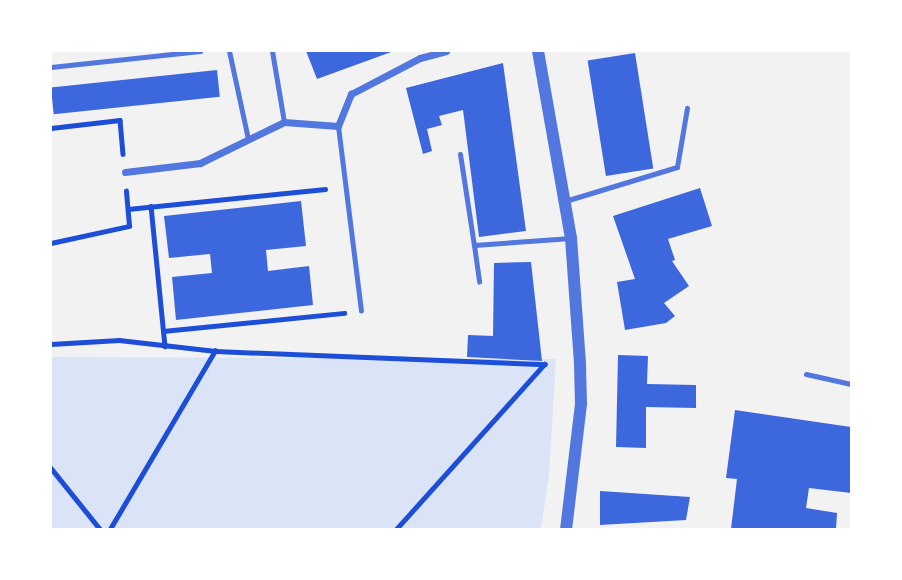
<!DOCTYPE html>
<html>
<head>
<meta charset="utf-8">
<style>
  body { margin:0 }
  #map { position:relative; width:902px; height:580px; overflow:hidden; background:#f2f2f2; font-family:Jost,sans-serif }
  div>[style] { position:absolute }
  .green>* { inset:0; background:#dbe4f7 }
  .building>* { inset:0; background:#3d67dc; transform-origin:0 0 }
  .path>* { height:4.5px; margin:-2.25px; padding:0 2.25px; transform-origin:2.25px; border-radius:2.25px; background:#1d4ed8 }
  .service>* { height:5px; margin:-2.5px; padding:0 2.5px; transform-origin:2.5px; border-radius:2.5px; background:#5277de }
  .minor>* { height:7px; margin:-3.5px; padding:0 3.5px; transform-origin:3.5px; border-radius:3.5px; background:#5277de }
  .tertiary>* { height:12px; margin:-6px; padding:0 6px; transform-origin:6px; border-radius:6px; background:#5277de }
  span { translate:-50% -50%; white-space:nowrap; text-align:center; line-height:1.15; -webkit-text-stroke:5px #fff; paint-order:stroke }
  .frame { position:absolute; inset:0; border:52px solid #fff; pointer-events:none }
</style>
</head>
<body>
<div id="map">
  <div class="green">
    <i style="clip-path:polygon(51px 357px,556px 359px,549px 476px,541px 529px,51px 529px)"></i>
  </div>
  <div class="building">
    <i style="clip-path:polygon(306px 51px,394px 51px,317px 79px)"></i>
    <i style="left:635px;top:53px;width:117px;height:48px;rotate:81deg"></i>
    <i style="clip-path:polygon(503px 63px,526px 231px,479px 237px,463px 110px,439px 116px,442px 125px,427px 129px,432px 151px,423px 154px,406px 88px)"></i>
    <i style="left:217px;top:70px;width:27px;height:167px;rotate:84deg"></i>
    <i style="clip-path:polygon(700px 188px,712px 226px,668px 239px,675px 260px,672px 261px,689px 286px,664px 303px,675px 316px,666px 323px,625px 330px,617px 282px,635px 279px,613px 216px)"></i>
    <i style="clip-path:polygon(301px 201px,306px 246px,266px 250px,268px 271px,309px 266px,313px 305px,176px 320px,172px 277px,212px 273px,210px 254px,169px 258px,164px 216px)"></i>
    <i style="clip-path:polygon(531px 262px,542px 361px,467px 357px,468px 335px,493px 336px,494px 263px)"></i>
    <i style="clip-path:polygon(618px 355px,648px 356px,647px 384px,696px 385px,696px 408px,646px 407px,646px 448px,616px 447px)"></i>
    <i style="clip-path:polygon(735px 410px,851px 427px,851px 493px,809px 488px,806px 508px,837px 513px,836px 529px,731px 529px,737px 479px,726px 478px)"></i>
    <i style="clip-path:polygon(600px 491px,690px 497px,686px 520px,600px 525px)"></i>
  </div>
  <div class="path">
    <i style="left:51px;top:128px;width:69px;rotate:-6.6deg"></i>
    <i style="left:120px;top:120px;width:34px;rotate:85deg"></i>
    <i style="left:151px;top:206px;width:141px;rotate:84.3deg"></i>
    <i style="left:128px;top:209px;width:198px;rotate:-5.8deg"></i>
    <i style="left:51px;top:243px;width:80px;rotate:-12.3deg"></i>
    <i style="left:129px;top:226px;width:35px;rotate:-95deg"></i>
    <i style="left:163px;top:331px;width:182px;rotate:-5.7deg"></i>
    <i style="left:51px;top:344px;width:68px;rotate:-3.4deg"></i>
    <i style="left:119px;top:340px;width:97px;rotate:6.5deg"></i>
    <i style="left:215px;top:351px;width:330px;rotate:2.3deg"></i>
    <i style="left:545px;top:364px;width:222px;rotate:131.9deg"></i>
    <i style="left:51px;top:468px;width:78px;rotate:51.2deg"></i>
    <i style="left:110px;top:529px;width:207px;rotate:-59.5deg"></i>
  </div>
  <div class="service">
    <i style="left:229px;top:51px;width:90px;rotate:77.8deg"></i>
    <i style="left:272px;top:51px;width:72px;rotate:80.4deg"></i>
    <i style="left:51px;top:67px;width:150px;rotate:-6.1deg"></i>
    <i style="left:338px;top:126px;width:186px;rotate:82.9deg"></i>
    <i style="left:460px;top:154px;width:92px;rotate:81.3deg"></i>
    <i style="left:474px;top:245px;width:97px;rotate:-4.1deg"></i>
    <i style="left:565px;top:201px;width:117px;rotate:-16.9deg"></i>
    <i style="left:677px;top:167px;width:60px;rotate:-80.4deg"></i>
    <i style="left:474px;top:245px;width:37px;rotate:82deg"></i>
    <i style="left:806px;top:374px;width:46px;rotate:12.5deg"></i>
  </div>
  <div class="minor">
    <i style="left:125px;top:172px;width:76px;rotate:-6.8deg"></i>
    <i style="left:200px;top:163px;width:93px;rotate:-26deg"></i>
    <i style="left:284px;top:122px;width:54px;rotate:4.2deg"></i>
    <i style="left:338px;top:126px;width:35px;rotate:-68deg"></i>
    <i style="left:351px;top:94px;width:78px;rotate:-27.6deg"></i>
    <i style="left:420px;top:58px;width:27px;rotate:-15deg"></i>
  </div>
  <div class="tertiary">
    <i style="left:538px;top:51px;width:190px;rotate:80deg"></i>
    <i style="left:571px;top:238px;width:126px;rotate:85.9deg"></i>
    <i style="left:580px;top:364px;width:40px;rotate:88.6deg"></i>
    <i style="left:581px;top:404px;width:126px;rotate:96.8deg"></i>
  </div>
  <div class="frame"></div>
</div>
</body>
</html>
